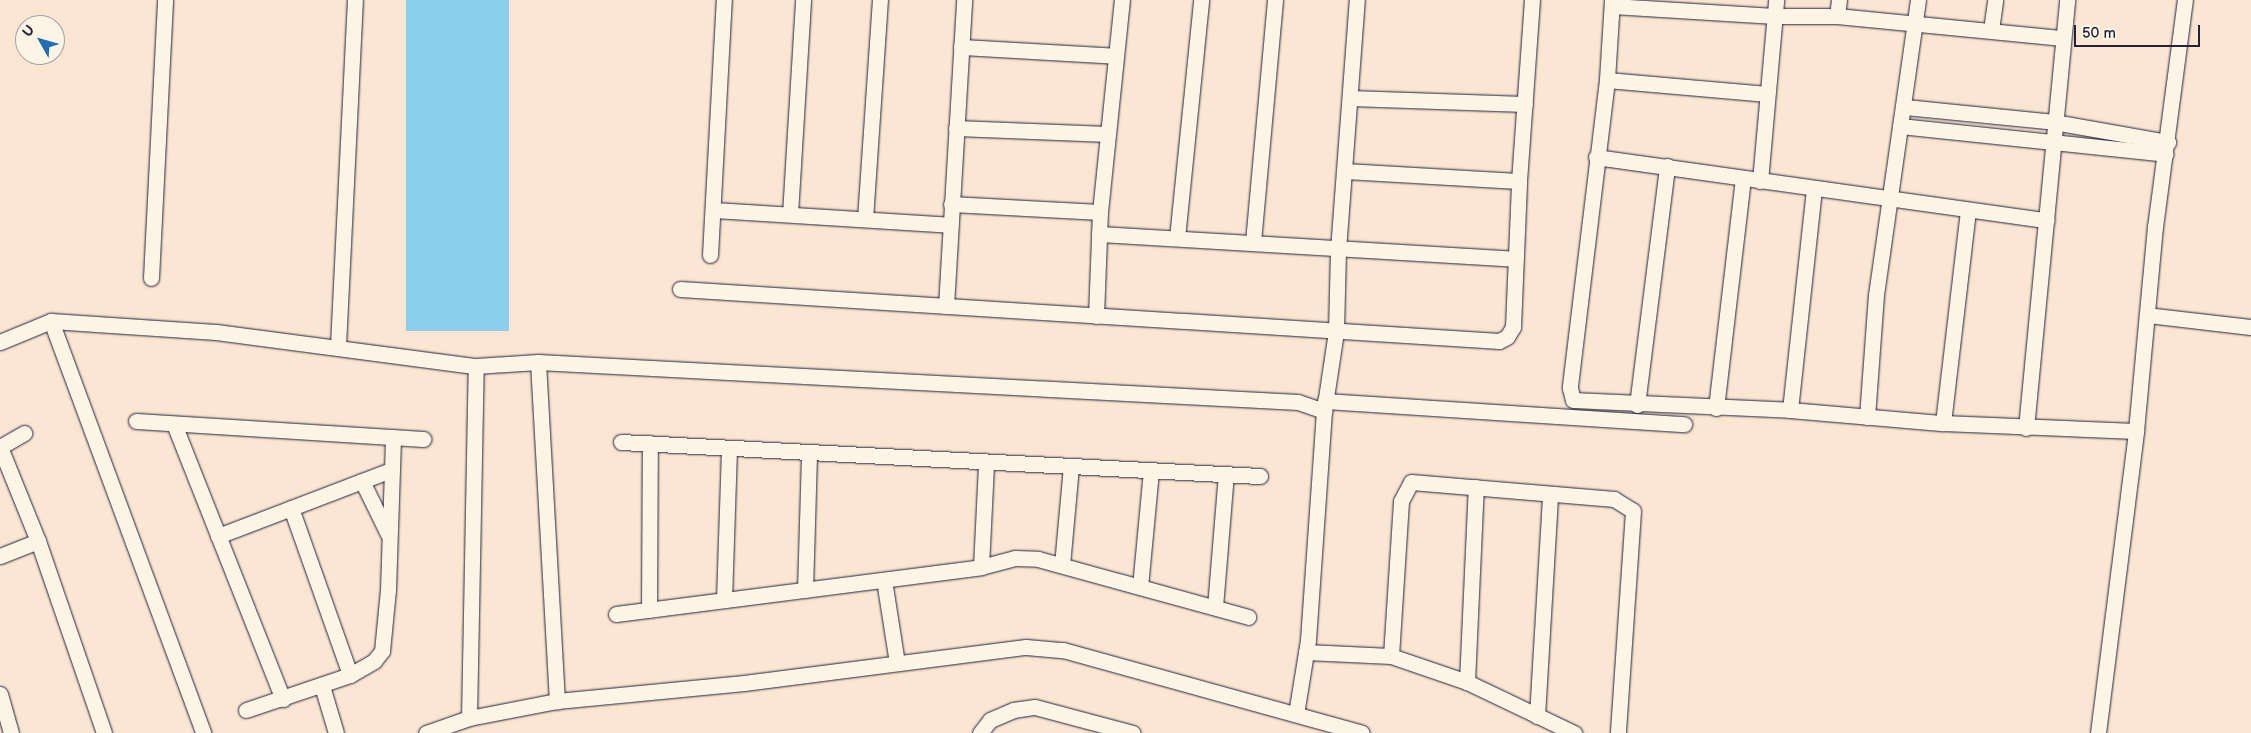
<!DOCTYPE html>
<html>
<head>
<meta charset="utf-8">
<style>
  body { margin:0 }
  #map { position:relative; width:2251px; height:733px; overflow:hidden; background:#fae6d2; font-family:"Balsamiq Sans",sans-serif }
  div>[style] { position:absolute }
  .water>* { inset:0; background:#8ccfed; transform-origin:0 0 }
  .roads { filter:drop-shadow(0 0 1px #22223b) drop-shadow(0 0 1px #22223b) }
  .minor>* { height:15px; margin:-7.5px; padding:0 7.5px; transform-origin:7.5px; border-radius:7.5px; background:#fcf5e5 }
  span { translate:-50% -50%; white-space:nowrap; text-align:center; line-height:1.15; -webkit-text-stroke:5px #fcf5e5; paint-order:stroke }
  .north { position:absolute; left:15px; top:15px; width:50px; height:50px; box-sizing:border-box; background:#fcf5e5; border:1px solid #a5a1a1; border-radius:50%; rotate:308deg; font-size:14px; font-weight:700; line-height:20px; text-align:center; color:#22223b }
  .north::after { content:''; display:block; margin:auto; width:18px; height:22px; background:#1f6fb2; clip-path:polygon(50% 0,100% 100%,50% 72%,0 100%) }
  .scale { position:absolute; left:2074px; top:25px; width:126px; height:22px; box-sizing:border-box; border:2px solid #22223b; border-top:0; padding-left:6px; font-size:15px; line-height:18px; white-space:nowrap; color:#22223b; -webkit-text-stroke:4px #fcf5e5; paint-order:stroke }
</style>
</head>
<body>
<div id="map">
  <div class="water">
    <i style="left:406px;top:0;width:103px;height:331px"></i>
  </div>
  <div class="roads">
    <div class="minor">
      <i style="left:1612px;top:0;width:80px;rotate:93.6deg"></i>
      <i style="left:1607px;top:80px;width:310px;rotate:96.9deg"></i>
      <i style="left:1570px;top:388px;width:12px;rotate:76deg"></i>
      <i style="left:1573px;top:400px;width:217px;rotate:2.6deg"></i>
      <i style="left:1790px;top:410px;width:154px;rotate:4.9deg"></i>
      <i style="left:1943px;top:423px;width:193px;rotate:2.4deg"></i>
      <i style="left:1612px;top:6px;width:163px;rotate:3.5deg"></i>
      <i style="left:1775px;top:16px;width:62px"></i>
      <i style="left:1837px;top:16px;width:227px;rotate:5.6deg"></i>
      <i style="left:1837px;top:16px;width:16px;rotate:-83deg"></i>
      <i style="left:1991px;top:30px;width:30px;rotate:-82deg"></i>
      <i style="left:961px;top:47px;width:155px;rotate:3.3deg"></i>
      <i style="left:1607px;top:80px;width:161px;rotate:5deg"></i>
      <i style="left:1350px;top:98px;width:175px;rotate:2deg"></i>
      <i style="left:1905px;top:107px;width:150px;rotate:5.7deg"></i>
      <i style="left:2054px;top:122px;width:116px;rotate:10deg"></i>
      <i style="left:1900px;top:126px;width:267px;rotate:6deg"></i>
      <i style="left:956px;top:128px;width:152px;rotate:2.3deg"></i>
      <i style="left:1596px;top:157px;width:455px;rotate:8deg"></i>
      <i style="left:1344px;top:171px;width:175px;rotate:3.3deg"></i>
      <i style="left:1760px;top:181px;width:182px;rotate:-84.9deg"></i>
      <i style="left:951px;top:204px;width:149px;rotate:3.1deg"></i>
      <i style="left:714px;top:210px;width:236px;rotate:3.6deg"></i>
      <i style="left:790px;top:214px;width:214px;rotate:-86.5deg"></i>
      <i style="left:865px;top:219px;width:220px;rotate:-86.1deg"></i>
      <i style="left:1099px;top:234px;width:417px;rotate:3.4deg"></i>
      <i style="left:1177px;top:238px;width:239px;rotate:-84.2deg"></i>
      <i style="left:1253px;top:242px;width:243px;rotate:-84.8deg"></i>
      <i style="left:710px;top:255px;width:255px;rotate:-86.9deg"></i>
      <i style="left:151px;top:278px;width:278px;rotate:-87.1deg"></i>
      <i style="left:680px;top:289px;width:821px;rotate:3.63deg"></i>
      <i style="left:1499px;top:341px;width:9px;rotate:-27deg"></i>
      <i style="left:1507px;top:337px;width:12px;rotate:-59deg"></i>
      <i style="left:1513px;top:327px;width:146px;rotate:-87.6deg"></i>
      <i style="left:1519px;top:181px;width:181px;rotate:-85.9deg"></i>
      <i style="left:946px;top:306px;width:307px;rotate:-86.6deg"></i>
      <i style="left:2147px;top:315px;width:105px;rotate:6.6deg"></i>
      <i style="left:1096px;top:316px;width:104px;rotate:-87.8deg"></i>
      <i style="left:1100px;top:212px;width:213px;rotate:-84.1deg"></i>
      <i style="left:51px;top:321px;width:165px;rotate:3.8deg"></i>
      <i style="left:216px;top:332px;width:262px;rotate:7.5deg"></i>
      <i style="left:476px;top:366px;width:62px;rotate:-3.7deg"></i>
      <i style="left:538px;top:362px;width:761px;rotate:3.01deg"></i>
      <i style="left:1298px;top:402px;width:28px;rotate:19deg"></i>
      <i style="left:1324px;top:411px;width:230px;rotate:94deg"></i>
      <i style="left:1308px;top:640px;width:75px;rotate:99.2deg"></i>
      <i style="left:0;top:342px;width:55px;rotate:-22.4deg"></i>
      <i style="left:51px;top:321px;width:439px;rotate:69.7deg"></i>
      <i style="left:338px;top:346px;width:346px;rotate:-87.2deg"></i>
      <i style="left:538px;top:362px;width:340px;rotate:86.8deg"></i>
      <i style="left:1325px;top:401px;width:360px;rotate:3.7deg"></i>
      <i style="left:1637px;top:405px;width:241px;rotate:-82.8deg"></i>
      <i style="left:1716px;top:408px;width:231px;rotate:-83.3deg"></i>
      <i style="left:1790px;top:410px;width:223px;rotate:-83.8deg"></i>
      <i style="left:1324px;top:411px;width:80px;rotate:-81.4deg"></i>
      <i style="left:1336px;top:332px;width:82px;rotate:-88.6deg"></i>
      <i style="left:1338px;top:250px;width:251px;rotate:-85.7deg"></i>
      <i style="left:1867px;top:417px;width:122px;rotate:-85.8deg"></i>
      <i style="left:1876px;top:295px;width:298px;rotate:-81.9deg"></i>
      <i style="left:136px;top:421px;width:288px;rotate:3.6deg"></i>
      <i style="left:1943px;top:423px;width:214px;rotate:-83.3deg"></i>
      <i style="left:174px;top:424px;width:296px;rotate:68.4deg"></i>
      <i style="left:2026px;top:428px;width:430px;rotate:-84.5deg"></i>
      <i style="left:621px;top:442px;width:640px;rotate:3.05deg"></i>
      <i style="left:0;top:447px;width:101px;rotate:68deg"></i>
      <i style="left:38px;top:541px;width:203px;rotate:71deg"></i>
      <i style="left:0;top:447px;width:28px;rotate:-30deg"></i>
      <i style="left:362px;top:481px;width:59px;rotate:63.9deg"></i>
      <i style="left:291px;top:508px;width:177px;rotate:70.5deg"></i>
      <i style="left:218px;top:536px;width:185px;rotate:-20.9deg"></i>
      <i style="left:0;top:556px;width:41px;rotate:-21.5deg"></i>
      <i style="left:1062px;top:565px;width:98px;rotate:-84.8deg"></i>
      <i style="left:981px;top:567px;width:104px;rotate:-87.2deg"></i>
      <i style="left:884px;top:580px;width:84px;rotate:81.1deg"></i>
      <i style="left:1140px;top:587px;width:117px;rotate:-84.6deg"></i>
      <i style="left:805px;top:590px;width:136px;rotate:-88.3deg"></i>
      <i style="left:724px;top:600px;width:151px;rotate:-88.1deg"></i>
      <i style="left:1215px;top:607px;width:133px;rotate:-85.3deg"></i>
      <i style="left:649px;top:610px;width:167px;rotate:-89.7deg"></i>
      <i style="left:616px;top:614px;width:368px;rotate:-7.3deg"></i>
      <i style="left:981px;top:567px;width:35px;rotate:-15deg"></i>
      <i style="left:1015px;top:558px;width:23px;rotate:2deg"></i>
      <i style="left:1038px;top:559px;width:218px;rotate:15.4deg"></i>
      <i style="left:1306px;top:652px;width:85px;rotate:2.7deg"></i>
      <i style="left:1391px;top:656px;width:80px;rotate:18.9deg"></i>
      <i style="left:1467px;top:682px;width:119px;rotate:25.5deg"></i>
      <i style="left:1391px;top:656px;width:155px;rotate:-86.3deg"></i>
      <i style="left:1401px;top:501px;width:21px;rotate:-62deg"></i>
      <i style="left:1411px;top:482px;width:204px;rotate:4.8deg"></i>
      <i style="left:1614px;top:499px;width:22px;rotate:32deg"></i>
      <i style="left:1633px;top:511px;width:223px;rotate:93.9deg"></i>
      <i style="left:1467px;top:682px;width:195px;rotate:-87.4deg"></i>
      <i style="left:322px;top:686px;width:49px;rotate:73.4deg"></i>
      <i style="left:0;top:694px;width:41px;rotate:74.2deg"></i>
      <i style="left:246px;top:710px;width:110px;rotate:-18.6deg"></i>
      <i style="left:350px;top:675px;width:28px;rotate:-30deg"></i>
      <i style="left:374px;top:661px;width:13px;rotate:-51deg"></i>
      <i style="left:382px;top:651px;width:61px;rotate:-84.4deg"></i>
      <i style="left:388px;top:590px;width:153px;rotate:-88.1deg"></i>
      <i style="left:1537px;top:716px;width:222px;rotate:-86.6deg"></i>
      <i style="left:469px;top:718px;width:352px;rotate:-88.9deg"></i>
      <i style="left:426px;top:733px;width:46px;rotate:-19.2deg"></i>
      <i style="left:469px;top:718px;width:90px;rotate:-10.9deg"></i>
      <i style="left:557px;top:701px;width:188px;rotate:-5.5deg"></i>
      <i style="left:744px;top:683px;width:284px;rotate:-7.3deg"></i>
      <i style="left:1026px;top:647px;width:37px;rotate:5deg"></i>
      <i style="left:1063px;top:650px;width:310px;rotate:15.5deg"></i>
      <i style="left:980px;top:733px;width:16px;rotate:-52deg"></i>
      <i style="left:990px;top:720px;width:25px;rotate:-23deg"></i>
      <i style="left:1013px;top:710px;width:22px;rotate:-8deg"></i>
      <i style="left:1035px;top:707px;width:101px;rotate:14.9deg"></i>
      <i style="left:2098px;top:733px;width:304px;rotate:-82.8deg"></i>
      <i style="left:2136px;top:431px;width:205px;rotate:-84.7deg"></i>
      <i style="left:2155px;top:227px;width:229px;rotate:-82.5deg"></i>
    </div>
  </div>
  <div class="north">U</div>
  <div class="scale">50 m</div>
</div>
</body>
</html>
